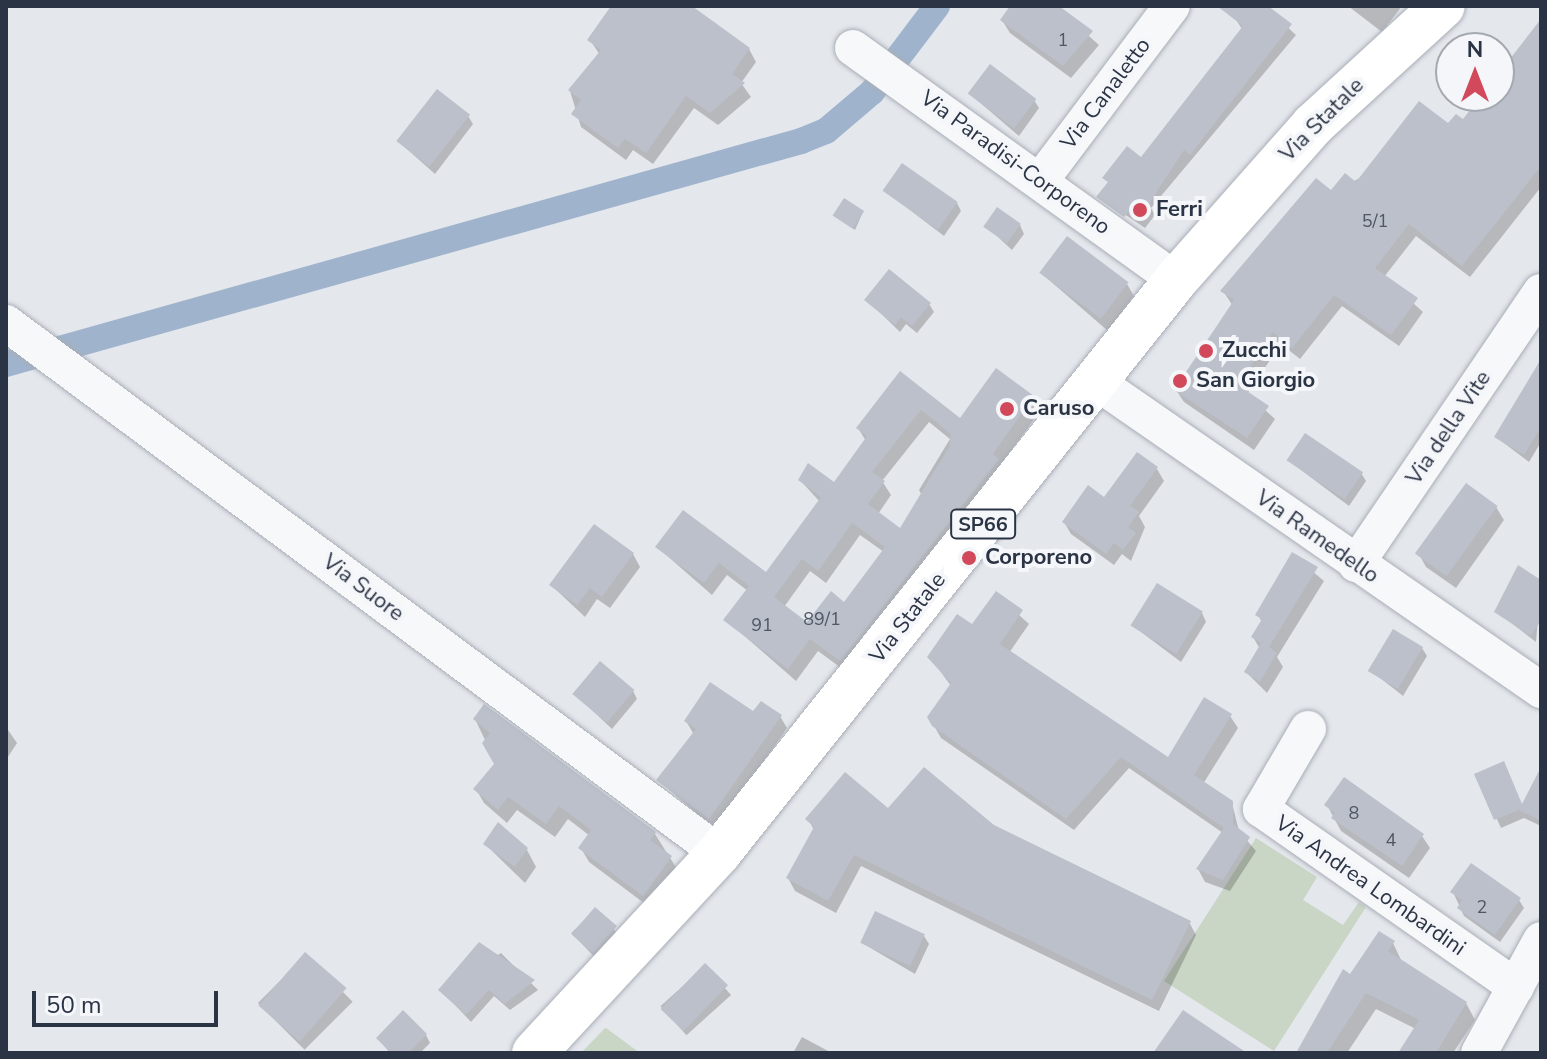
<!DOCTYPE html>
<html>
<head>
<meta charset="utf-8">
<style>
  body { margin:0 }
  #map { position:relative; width:1547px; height:1059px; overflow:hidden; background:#e4e7ec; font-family:"Nunito Sans",sans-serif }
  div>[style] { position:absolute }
  .green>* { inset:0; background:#c9d6c5 }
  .shadow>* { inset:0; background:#0003; transform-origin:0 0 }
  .canal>* { height:26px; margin:-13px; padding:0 13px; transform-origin:13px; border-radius:13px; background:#9fb4cc }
  .building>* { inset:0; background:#bbc0ca; transform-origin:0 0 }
  .roads { filter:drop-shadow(0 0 2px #a9aeb7) drop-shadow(0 0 2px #a9aeb7) }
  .minor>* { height:36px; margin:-18px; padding:0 18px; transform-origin:18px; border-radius:18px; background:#f7f8fa }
  .major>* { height:44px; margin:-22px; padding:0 22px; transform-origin:22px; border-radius:22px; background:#fff }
  .dots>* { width:22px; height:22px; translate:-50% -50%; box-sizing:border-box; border:4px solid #f4f6f9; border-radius:50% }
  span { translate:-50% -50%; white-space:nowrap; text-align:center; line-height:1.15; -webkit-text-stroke:8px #f4f6f9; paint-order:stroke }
  .number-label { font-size:18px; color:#4f5766 }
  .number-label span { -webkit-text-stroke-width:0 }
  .shield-label span { padding:2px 6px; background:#f4f6f9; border:2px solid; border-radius:6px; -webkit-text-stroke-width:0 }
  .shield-label { font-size:20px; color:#2b3445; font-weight:700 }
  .street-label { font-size:22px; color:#2b3445 }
  .poi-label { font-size:22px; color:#2b3445; font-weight:700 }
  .left { translate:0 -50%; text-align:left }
  .frame { position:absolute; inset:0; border:8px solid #2b3445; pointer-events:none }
  .north { position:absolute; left:1435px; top:32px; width:80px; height:80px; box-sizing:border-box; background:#f4f6f9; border:2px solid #a4a8b1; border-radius:50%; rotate:0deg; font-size:22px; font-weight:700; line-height:32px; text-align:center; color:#2b3445 }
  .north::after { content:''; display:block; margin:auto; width:28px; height:36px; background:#d1495b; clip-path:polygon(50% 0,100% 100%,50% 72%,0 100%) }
  .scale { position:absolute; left:32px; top:991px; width:186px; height:36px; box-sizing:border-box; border:4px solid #2b3445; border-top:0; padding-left:10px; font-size:24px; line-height:28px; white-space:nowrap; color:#2b3445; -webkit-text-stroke:6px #f4f6f9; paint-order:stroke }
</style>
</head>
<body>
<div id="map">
  <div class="green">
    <i style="clip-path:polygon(1256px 838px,1317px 877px,1303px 900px,1343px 925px,1359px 902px,1366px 907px,1274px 1051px,1164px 981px)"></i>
    <i style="clip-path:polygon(605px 1028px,606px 1028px,640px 1053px,581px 1053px)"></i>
  </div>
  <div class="shadow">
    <i style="clip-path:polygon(614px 6px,683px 6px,749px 49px,756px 62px,741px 83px,751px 97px,718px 125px,694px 108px,653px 164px,633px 150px,626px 160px,581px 127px,570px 91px,600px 55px,590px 40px)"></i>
    <i style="clip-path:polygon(1012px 6px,1055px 6px,1099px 45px,1071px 78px,1010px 33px,1002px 20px)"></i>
    <i style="clip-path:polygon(1227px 6px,1265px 6px,1296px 35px,1151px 208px,1155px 215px,1145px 228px,1099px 197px,1128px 149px,1141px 159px,1242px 29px)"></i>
    <i style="clip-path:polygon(1348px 6px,1402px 6px,1382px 32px)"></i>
    <i style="clip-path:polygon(1541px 22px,1541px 187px,1470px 277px,1416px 236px,1384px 277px,1423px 312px,1399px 346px,1342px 306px,1300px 359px,1281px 344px,1247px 394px,1275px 419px,1254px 450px,1184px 402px,1176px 390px,1233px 306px,1223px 291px,1332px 193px,1463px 122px,1483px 96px,1499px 96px,1499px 76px)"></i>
    <i style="clip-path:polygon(970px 94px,1034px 100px,1039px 108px,1019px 136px)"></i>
    <i style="clip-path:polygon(468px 116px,473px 124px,435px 174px,399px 142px)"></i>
    <i style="clip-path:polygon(885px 191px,957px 203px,961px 211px,944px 236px)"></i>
    <i style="clip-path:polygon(863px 212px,855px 230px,836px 216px)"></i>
    <i style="clip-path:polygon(1020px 225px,1024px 234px,1012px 250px,986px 226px)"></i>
    <i style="clip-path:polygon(1041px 273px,1127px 284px,1134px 296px,1108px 331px)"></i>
    <i style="clip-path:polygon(867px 300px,929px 304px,934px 312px,917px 333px,906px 324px,900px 332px)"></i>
    <i style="clip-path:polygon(evenodd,901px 374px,961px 420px,1033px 397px,1040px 411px,848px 673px,818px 651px,796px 681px,726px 620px,748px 591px,727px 575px,712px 595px,657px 547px,767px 575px,820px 502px,800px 480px,834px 485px,866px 441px,858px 428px,901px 374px,929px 422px,950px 439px,919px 490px,924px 499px,900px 531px,878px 514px,891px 495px,882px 481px,929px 422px,901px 374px,860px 535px,884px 552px,845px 604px,808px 625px,784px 607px,810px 571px,826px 583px,860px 535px)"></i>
    <i style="clip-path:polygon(1541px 383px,1541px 442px,1529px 462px,1496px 437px)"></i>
    <i style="clip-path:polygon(1289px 461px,1361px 473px,1366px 481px,1349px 506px)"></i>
    <i style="clip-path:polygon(1157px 469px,1164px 481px,1139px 516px,1145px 527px,1131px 561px,1122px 554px,1114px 565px,1071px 534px,1064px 522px)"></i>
    <i style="clip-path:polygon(1496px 507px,1504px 520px,1456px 588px,1426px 567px,1419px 554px)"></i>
    <i style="clip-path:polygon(633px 554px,640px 567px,610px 608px,597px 599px,585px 617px,552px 586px)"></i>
    <i style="clip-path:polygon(1293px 555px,1324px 581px,1277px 657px,1283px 667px,1267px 693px,1246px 672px,1260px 649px,1253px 637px,1262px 622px,1258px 615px)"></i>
    <i style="clip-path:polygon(1519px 567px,1541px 582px,1536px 642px,1497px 612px)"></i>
    <i style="clip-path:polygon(996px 594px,1029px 624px,1009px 653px,1168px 760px,1230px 716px,1238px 728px,1203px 784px,1232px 803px,1239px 831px,1256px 851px,1230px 891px,1205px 882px,1198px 869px,1223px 833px,1129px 768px,1074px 830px,941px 738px,929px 717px,951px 686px,930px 657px,973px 627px)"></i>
    <i style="clip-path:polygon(1202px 613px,1206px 622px,1181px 662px,1133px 626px)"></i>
    <i style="clip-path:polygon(1422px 648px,1427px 656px,1403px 696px,1370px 670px)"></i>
    <i style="clip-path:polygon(633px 691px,637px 699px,612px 729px,575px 694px)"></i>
    <i style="clip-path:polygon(754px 714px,780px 716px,787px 728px,716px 830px,658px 780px,693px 733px,686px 721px)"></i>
    <i style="clip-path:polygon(475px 719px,655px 834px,679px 872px,652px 909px,589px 862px,581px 848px,590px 836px,568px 819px,555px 837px,517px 810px,507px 823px,484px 803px,476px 789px,497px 765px)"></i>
    <i style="clip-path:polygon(6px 727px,17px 743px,6px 760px)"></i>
    <i style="clip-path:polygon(1477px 775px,1523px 807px,1541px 784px,1541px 826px,1524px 818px,1501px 828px)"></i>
    <i style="clip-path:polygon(1327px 805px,1422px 836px,1430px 848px,1409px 878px,1341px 831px)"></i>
    <i style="clip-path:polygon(888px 811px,1189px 922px,1196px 935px,1159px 1011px,861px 866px,836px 913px,795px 891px,788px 878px,814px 830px,808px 819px)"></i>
    <i style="clip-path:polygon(485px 844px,527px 850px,536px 867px,525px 883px)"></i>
    <i style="clip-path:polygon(1453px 892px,1519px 900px,1524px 908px,1500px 942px,1464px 916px)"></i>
    <i style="left:595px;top:910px;width:36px;height:33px;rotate:46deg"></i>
    <i style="clip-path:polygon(924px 936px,929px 944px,915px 974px,862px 943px)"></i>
    <i style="clip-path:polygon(1393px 943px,1402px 962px,1466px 1003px,1475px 1020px,1453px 1053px,1400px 1053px,1416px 1029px,1376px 1009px,1347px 1053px,1298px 1053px,1351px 977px)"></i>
    <i style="clip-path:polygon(501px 953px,538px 990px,510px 1010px,494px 996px,471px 1022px,441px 990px)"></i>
    <i style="left:306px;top:955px;width:66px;height:68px;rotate:45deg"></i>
    <i style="left:705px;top:966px;width:39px;height:60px;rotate:48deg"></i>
    <i style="clip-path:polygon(426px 1035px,430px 1043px,420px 1053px,390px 1053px,378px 1038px)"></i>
    <i style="clip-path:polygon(802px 1037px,832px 1053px,793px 1053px)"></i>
  </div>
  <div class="canal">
    <i style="left:6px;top:364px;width:826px;rotate:-15.67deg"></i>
    <i style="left:801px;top:141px;width:27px;rotate:-22deg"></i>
    <i style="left:826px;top:131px;width:60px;rotate:-40.3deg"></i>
    <i style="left:872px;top:92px;width:108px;rotate:-52.9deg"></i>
  </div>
  <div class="building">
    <i style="clip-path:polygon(611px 6px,692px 6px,750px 48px,732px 74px,745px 83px,710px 113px,686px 96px,646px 153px,625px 139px,618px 148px,571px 114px,581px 100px,568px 90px,601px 50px,587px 40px)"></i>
    <i style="clip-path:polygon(1010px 6px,1059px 6px,1093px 31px,1063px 66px,1000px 20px)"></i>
    <i style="clip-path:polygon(1217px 6px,1268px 6px,1292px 24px,1190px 155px,1184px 150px,1139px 219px,1129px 211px,1124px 217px,1096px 197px,1108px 182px,1102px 178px,1127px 146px,1141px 157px,1243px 26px)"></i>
    <i style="clip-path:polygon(1541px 19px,1541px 166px,1462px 266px,1409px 224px,1375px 268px,1418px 298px,1391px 335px,1334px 295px,1292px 348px,1273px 332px,1238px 385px,1269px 406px,1247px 438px,1174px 390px,1234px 300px,1220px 291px,1316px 178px,1331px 190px,1345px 173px,1356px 182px,1419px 101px,1448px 123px,1456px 114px,1463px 119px,1481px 96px,1499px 96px,1499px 73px)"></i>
    <i style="left:990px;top:64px;width:58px;height:37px;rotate:37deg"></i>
    <i style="left:437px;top:89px;width:42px;height:66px;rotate:38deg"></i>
    <i style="left:902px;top:163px;width:68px;height:34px;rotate:35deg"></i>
    <i style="left:844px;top:198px;width:24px;height:21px;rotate:33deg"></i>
    <i style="left:997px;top:207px;width:29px;height:24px;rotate:35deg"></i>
    <i style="left:1067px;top:236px;width:77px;height:46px;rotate:37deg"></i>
    <i style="clip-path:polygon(889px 269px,931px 303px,912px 326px,901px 317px,895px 325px,864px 300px)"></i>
    <i style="clip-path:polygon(1541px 359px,1541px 427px,1524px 455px,1494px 437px)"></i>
    <i style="clip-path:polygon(evenodd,996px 368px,1034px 396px,993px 454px,999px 459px,840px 661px,810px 639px,788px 669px,723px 620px,749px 586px,719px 563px,704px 583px,655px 547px,683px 510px,766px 572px,821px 497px,798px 480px,808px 463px,834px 482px,867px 436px,856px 428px,900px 371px,960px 418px,996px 368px,921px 410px,951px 434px,949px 447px,900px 528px,868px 504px,885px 481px,872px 472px,921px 410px,996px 368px,852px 523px,885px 547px,844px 602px,831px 591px,807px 622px,774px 597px,802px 559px,818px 571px,852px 523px)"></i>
    <i style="left:1305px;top:433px;width:70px;height:33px;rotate:34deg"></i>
    <i style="clip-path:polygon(1137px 452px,1158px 467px,1130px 506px,1139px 512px,1128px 527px,1136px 533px,1123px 550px,1114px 543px,1106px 554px,1062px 522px,1088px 485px,1104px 497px)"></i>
    <i style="left:1466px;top:483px;width:39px;height:87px;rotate:36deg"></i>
    <i style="clip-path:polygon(594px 524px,634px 553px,602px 597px,590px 588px,577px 605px,549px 585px)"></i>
    <i style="clip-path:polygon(1292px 552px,1318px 567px,1269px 647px,1277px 653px,1260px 682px,1244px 672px,1261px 643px,1251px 637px,1262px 619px,1255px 615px)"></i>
    <i style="clip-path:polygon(1518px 565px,1541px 580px,1541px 620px,1531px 636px,1494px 612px)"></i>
    <i style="left:1157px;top:583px;width:54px;height:50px;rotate:32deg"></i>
    <i style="clip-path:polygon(996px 591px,1023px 610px,1000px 644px,1168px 757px,1204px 697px,1232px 714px,1194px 775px,1233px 801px,1233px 824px,1250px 837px,1223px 880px,1196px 869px,1224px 828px,1121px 757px,1066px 819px,932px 726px,927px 717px,951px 683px,927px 657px,957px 614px,972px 624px)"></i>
    <i style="left:1393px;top:629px;width:35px;height:49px;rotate:31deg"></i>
    <i style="left:600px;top:661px;width:45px;height:43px;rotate:40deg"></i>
    <i style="clip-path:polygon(710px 682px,753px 711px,761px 701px,782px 715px,709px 819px,656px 780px,696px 729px,684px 721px)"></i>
    <i style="clip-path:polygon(484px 704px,656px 832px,650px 840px,672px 856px,643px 896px,578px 848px,591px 830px,559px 806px,546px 824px,508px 797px,498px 810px,473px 789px,494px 764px,482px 743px,490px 733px,473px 719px)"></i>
    <i style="clip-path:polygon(1504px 761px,1522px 804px,1541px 767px,1541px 821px,1519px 810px,1494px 820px,1474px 774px)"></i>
    <i style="clip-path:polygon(924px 767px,994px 825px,1191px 921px,1152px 1000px,854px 855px,828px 901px,786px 878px,814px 827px,805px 819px,845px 772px,888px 808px)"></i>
    <i style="clip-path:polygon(1344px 777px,1424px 834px,1402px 866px,1331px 818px,1335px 813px,1324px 805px)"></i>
    <i style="clip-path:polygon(498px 822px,528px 848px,515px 867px,483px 844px)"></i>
    <i style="clip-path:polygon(1471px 863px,1521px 898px,1495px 935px,1457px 908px,1462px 900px,1450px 892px)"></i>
    <i style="left:595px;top:907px;width:29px;height:36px;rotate:41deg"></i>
    <i style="left:875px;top:911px;width:55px;height:35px;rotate:25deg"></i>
    <i style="clip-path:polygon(1379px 931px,1395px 941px,1388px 951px,1467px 1002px,1436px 1053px,1398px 1053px,1419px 1020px,1366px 993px,1327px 1053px,1296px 1053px,1343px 969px,1350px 974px)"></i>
    <i style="clip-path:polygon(479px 942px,535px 980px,505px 1004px,489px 990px,466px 1015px,438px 990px)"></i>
    <i style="left:305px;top:952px;width:55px;height:71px;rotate:41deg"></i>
    <i style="left:705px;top:963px;width:32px;height:64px;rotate:44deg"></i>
    <i style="clip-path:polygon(403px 1010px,427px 1034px,408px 1053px,391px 1053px,376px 1038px)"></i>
    <i style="clip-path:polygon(1183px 1010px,1247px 1053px,1153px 1053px)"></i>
  </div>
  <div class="roads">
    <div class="minor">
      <i style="left:853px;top:48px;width:398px;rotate:35.7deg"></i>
      <i style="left:1040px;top:181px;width:219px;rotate:-53deg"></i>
      <i style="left:6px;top:323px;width:888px;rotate:36.62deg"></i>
      <i style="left:1095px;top:381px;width:543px;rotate:34.72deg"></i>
      <i style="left:1356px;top:564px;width:329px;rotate:-55.8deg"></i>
      <i style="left:1308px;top:729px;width:93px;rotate:120.4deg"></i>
      <i style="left:1261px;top:809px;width:311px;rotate:34.9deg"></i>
      <i style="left:1479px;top:1053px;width:129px;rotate:-61.2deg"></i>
    </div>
    <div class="major">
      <i style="left:534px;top:1053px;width:272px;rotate:-47.2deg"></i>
      <i style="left:719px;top:853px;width:733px;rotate:-51.43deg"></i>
      <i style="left:1176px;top:280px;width:207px;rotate:-48.5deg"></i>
      <i style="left:1313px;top:125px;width:176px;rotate:-42.5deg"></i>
    </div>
  </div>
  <div class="dots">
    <i style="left:1140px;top:210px;background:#d1495b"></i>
    <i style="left:1206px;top:351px;background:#d1495b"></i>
    <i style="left:1180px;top:381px;background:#d1495b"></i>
    <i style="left:1007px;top:409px;background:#d1495b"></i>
    <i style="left:969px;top:558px;background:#d1495b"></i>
  </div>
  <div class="number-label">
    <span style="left:1063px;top:40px">1</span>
    <span style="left:1375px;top:221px">5/1</span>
    <span style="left:822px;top:619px">89/1</span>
    <span style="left:762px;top:625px">91</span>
    <span style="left:1354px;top:813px">8</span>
    <span style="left:1391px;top:840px">4</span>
    <span style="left:1482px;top:907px">2</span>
  </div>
  <div class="shield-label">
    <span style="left:983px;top:524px">SP66</span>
  </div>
  <div class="street-label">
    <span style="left:1106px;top:94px;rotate:-53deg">Via Canaletto</span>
    <span style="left:1322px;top:120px;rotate:-45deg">Via Statale</span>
    <span style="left:1015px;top:163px;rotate:36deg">Via Paradisi-Corporeno</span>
    <span style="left:1449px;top:428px;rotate:-56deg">Via della Vite</span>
    <span style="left:1317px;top:537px;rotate:35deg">Via Ramedello</span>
    <span style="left:363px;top:588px;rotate:37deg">Via Suore</span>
    <span style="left:908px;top:618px;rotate:-52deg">Via Statale</span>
    <span style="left:1370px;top:886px;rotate:35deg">Via Andrea Lombardini</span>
  </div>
  <div class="poi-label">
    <span class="left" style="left:1156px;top:210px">Ferri</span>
    <span class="left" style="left:1222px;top:351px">Zucchi</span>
    <span class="left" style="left:1196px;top:381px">San Giorgio</span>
    <span class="left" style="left:1023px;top:409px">Caruso</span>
    <span class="left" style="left:985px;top:558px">Corporeno</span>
  </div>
  <div class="frame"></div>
  <div class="north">N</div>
  <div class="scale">50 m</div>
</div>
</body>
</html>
